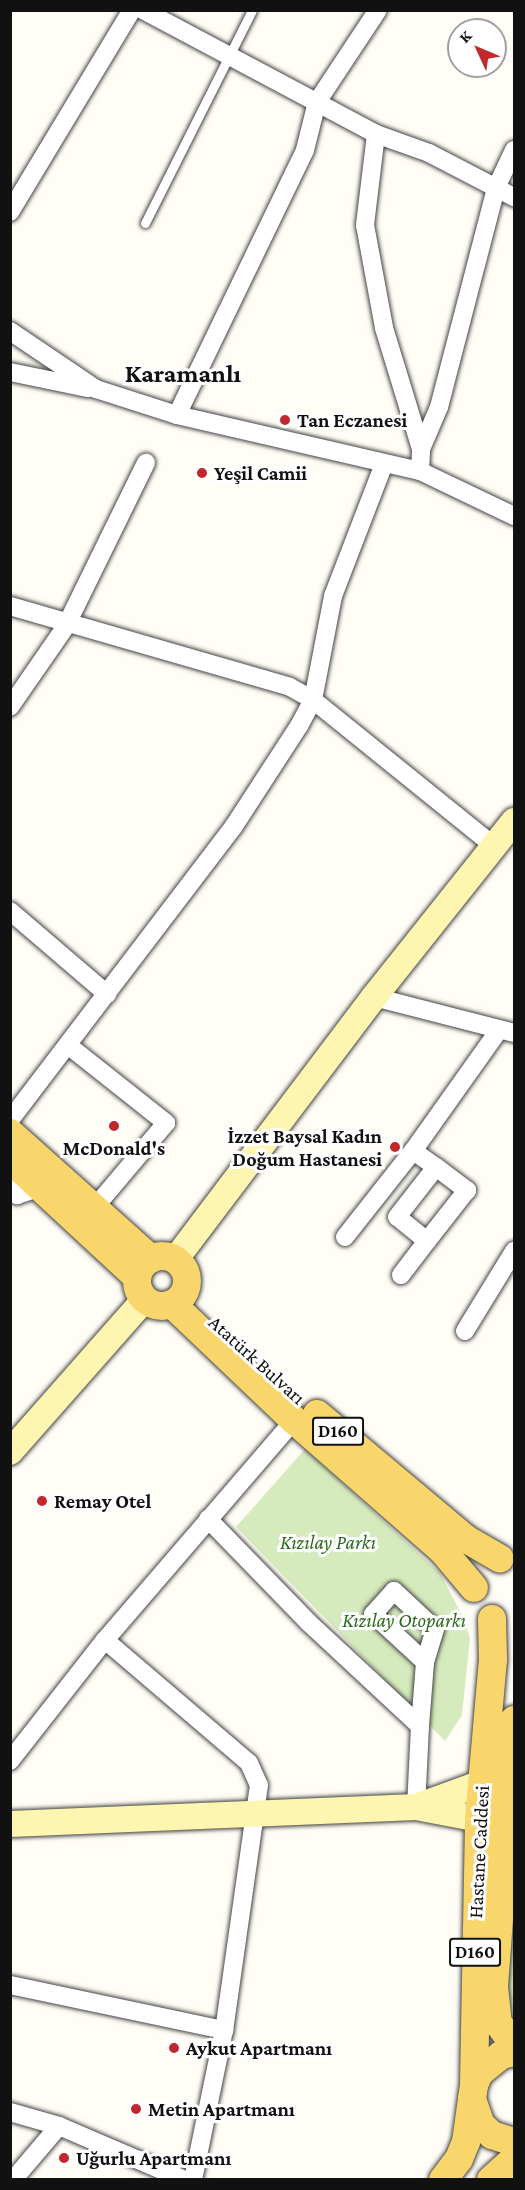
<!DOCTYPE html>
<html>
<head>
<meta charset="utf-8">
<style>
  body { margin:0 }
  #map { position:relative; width:525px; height:2190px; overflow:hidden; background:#fffdf5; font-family:"Crimson Pro",serif }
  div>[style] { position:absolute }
  .green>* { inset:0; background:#d5ebbd }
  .roads { filter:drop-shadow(0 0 2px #444) drop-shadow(0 0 2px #444) }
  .service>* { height:9px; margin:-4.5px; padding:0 4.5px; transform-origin:4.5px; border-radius:4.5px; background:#fff }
  .minor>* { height:18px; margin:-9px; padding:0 9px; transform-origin:9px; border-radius:9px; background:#fff }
  .secondary>* { height:26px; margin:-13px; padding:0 13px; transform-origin:13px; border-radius:13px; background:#fef6b0 }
  .primary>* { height:28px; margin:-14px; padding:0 14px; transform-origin:14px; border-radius:14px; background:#f8d66c }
  .primary>.ring { margin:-14px; padding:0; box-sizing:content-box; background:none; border:28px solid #f8d66c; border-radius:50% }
  .dots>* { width:16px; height:16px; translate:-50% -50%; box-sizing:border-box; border:3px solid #fff; border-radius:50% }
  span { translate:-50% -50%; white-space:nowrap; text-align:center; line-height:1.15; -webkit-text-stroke:6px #fff; paint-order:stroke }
  .shield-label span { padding:2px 4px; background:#fff; border:2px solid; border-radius:4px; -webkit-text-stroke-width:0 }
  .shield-label { font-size:18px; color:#111; font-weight:700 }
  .poi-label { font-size:20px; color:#111; font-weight:700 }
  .left { translate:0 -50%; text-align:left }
  .right { translate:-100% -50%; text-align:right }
  .street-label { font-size:20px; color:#111 }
  .park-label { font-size:20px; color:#2f6a20; font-style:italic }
  .district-label { font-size:26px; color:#111; font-weight:700 }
  .frame { position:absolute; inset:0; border:12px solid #111; pointer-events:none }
  .north { position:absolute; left:447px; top:18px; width:60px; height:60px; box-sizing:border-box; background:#fff; border:2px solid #a0a0a0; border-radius:50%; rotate:314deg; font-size:16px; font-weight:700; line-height:24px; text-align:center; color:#111 }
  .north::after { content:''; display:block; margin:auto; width:21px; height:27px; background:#c2272e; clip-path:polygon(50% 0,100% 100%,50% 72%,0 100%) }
</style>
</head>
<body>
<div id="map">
  <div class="green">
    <i style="clip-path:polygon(305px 1449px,440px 1573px,463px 1617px,470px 1638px,462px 1715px,445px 1741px,236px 1527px)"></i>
    <i style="clip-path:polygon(514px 1875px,514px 2027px,505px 2012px)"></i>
  </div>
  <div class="roads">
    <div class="service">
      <i style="left:145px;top:223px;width:238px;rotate:-63.3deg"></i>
    </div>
    <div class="minor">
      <i style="left:143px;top:10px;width:264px;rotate:28deg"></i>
      <i style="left:376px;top:134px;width:56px;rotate:19.7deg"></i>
      <i style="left:429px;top:153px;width:96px;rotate:27.4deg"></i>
      <i style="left:376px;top:134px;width:92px;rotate:96.9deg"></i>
      <i style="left:365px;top:225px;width:105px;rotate:79.5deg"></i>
      <i style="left:384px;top:328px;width:127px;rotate:73deg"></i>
      <i style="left:10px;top:212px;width:236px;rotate:-58.9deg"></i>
      <i style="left:10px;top:331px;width:104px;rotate:34deg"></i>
      <i style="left:96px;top:389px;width:85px;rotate:17.8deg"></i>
      <i style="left:177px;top:415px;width:249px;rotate:13deg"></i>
      <i style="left:420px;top:471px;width:104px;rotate:25.6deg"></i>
      <i style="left:10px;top:372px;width:80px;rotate:11.6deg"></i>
      <i style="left:177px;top:415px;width:294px;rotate:-64.2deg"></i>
      <i style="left:305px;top:150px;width:49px;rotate:-76deg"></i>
      <i style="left:317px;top:102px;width:110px;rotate:-56.5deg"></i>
      <i style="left:420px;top:471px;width:22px;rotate:-87deg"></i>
      <i style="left:421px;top:449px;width:46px;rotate:-66.8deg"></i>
      <i style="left:439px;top:407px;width:226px;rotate:-75.4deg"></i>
      <i style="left:496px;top:188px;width:42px;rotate:-64.7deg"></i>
      <i style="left:10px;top:606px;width:291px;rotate:16.1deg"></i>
      <i style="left:290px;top:687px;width:26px;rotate:29deg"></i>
      <i style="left:313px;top:700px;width:233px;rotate:38.9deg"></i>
      <i style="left:10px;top:707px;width:98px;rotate:-55.3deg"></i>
      <i style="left:66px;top:626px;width:182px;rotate:-63.9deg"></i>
      <i style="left:10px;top:911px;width:128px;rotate:40.6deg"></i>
      <i style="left:374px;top:997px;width:145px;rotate:14.4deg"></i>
      <i style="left:69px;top:1046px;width:124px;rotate:38.4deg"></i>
      <i style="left:166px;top:1123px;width:110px;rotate:130.2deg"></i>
      <i style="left:10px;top:1120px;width:370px;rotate:-52.7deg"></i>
      <i style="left:234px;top:826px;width:119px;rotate:-57deg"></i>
      <i style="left:299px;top:726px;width:30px;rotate:-62deg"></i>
      <i style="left:313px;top:700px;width:106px;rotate:-79.1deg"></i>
      <i style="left:333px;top:596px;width:142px;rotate:-68.9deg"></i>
      <i style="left:436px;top:1167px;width:39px;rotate:37deg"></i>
      <i style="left:467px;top:1190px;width:65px;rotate:128.1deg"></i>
      <i style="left:427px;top:1241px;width:38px;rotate:-141deg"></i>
      <i style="left:397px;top:1217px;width:63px;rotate:-52deg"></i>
      <i style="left:436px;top:1167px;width:28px;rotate:-145deg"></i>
      <i style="left:413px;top:1151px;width:148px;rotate:-54.6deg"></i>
      <i style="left:10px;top:1187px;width:11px;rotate:49deg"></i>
      <i style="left:17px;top:1195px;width:25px;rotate:-18deg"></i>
      <i style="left:345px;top:1237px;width:110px;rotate:-51.7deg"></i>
      <i style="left:401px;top:1275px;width:43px;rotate:-52.6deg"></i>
      <i style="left:465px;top:1331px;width:94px;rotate:-58.5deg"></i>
      <i style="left:208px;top:1519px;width:144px;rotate:45.8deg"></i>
      <i style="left:308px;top:1622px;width:153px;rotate:42.9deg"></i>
      <i style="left:420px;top:1726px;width:81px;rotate:92.8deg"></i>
      <i style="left:105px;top:1640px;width:189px;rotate:40.5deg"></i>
      <i style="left:249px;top:1763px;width:24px;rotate:66deg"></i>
      <i style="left:259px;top:1785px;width:247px;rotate:98.1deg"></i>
      <i style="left:224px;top:2030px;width:153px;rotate:101.7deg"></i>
      <i style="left:420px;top:1726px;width:64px;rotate:-85.5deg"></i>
      <i style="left:425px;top:1662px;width:34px;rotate:-73deg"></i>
      <i style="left:435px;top:1629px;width:56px;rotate:-137.2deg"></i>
      <i style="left:394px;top:1591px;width:31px;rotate:132deg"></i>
      <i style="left:373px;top:1614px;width:71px;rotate:42.7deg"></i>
      <i style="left:10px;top:1761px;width:154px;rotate:-51.9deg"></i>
      <i style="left:105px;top:1640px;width:290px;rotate:-49.3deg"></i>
      <i style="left:10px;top:1985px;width:219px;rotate:11.9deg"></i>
      <i style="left:10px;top:2112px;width:51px;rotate:15.9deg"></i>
      <i style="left:59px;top:2126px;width:137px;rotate:23.2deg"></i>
      <i style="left:13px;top:2180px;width:71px;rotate:-49.6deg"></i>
    </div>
    <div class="secondary">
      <i style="left:175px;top:1260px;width:330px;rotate:-52.9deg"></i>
      <i style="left:374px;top:997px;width:225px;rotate:-51.5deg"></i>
      <i style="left:10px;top:1452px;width:204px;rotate:-48.6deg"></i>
      <i style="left:416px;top:1807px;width:70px;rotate:-20deg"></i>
      <i style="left:10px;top:1824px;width:406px;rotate:-2.4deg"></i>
      <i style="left:416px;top:1807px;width:64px;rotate:10.8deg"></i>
    </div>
    <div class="primary">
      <i style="left:10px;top:1133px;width:189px;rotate:41.8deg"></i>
      <i style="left:14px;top:1163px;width:168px;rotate:42.8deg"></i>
      <i class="ring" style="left:137px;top:1256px;width:22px;height:22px"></i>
      <i style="left:172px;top:1304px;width:168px;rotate:43.6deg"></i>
      <i style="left:294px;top:1420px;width:198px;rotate:41.3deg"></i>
      <i style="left:443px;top:1551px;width:48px;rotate:50deg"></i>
      <i style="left:317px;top:1414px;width:194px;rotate:40deg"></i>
      <i style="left:466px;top:1539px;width:39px;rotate:30deg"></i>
      <i style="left:514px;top:1720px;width:268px;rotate:94.3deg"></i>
      <i style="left:494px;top:1987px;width:36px;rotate:84deg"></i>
      <i style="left:498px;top:2023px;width:26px;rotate:53deg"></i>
      <i style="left:474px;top:2085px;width:266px;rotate:-88.9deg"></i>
      <i style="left:479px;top:1819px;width:160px;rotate:-85deg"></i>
      <i style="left:493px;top:1660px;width:41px;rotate:-91.4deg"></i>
      <i style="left:472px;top:2099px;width:28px;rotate:71deg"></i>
      <i style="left:481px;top:2125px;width:15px;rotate:42deg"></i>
      <i style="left:492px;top:2135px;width:23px;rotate:18deg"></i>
      <i style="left:443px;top:2180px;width:26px;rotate:-53deg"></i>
      <i style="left:459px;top:2159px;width:18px;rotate:-68deg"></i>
      <i style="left:466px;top:2142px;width:58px;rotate:-82deg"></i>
      <i style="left:474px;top:2085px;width:13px;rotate:-67deg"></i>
      <i style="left:479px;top:2073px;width:28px;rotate:-39deg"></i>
      <i style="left:501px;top:2055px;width:13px;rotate:-13deg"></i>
      <i style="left:491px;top:2180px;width:31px;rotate:-42deg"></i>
    </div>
  </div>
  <div class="dots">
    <i style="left:285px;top:420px;background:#c2272e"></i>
    <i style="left:202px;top:473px;background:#c2272e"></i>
    <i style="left:114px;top:1126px;background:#c2272e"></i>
    <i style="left:395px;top:1147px;background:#c2272e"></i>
    <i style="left:42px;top:1501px;background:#c2272e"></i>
    <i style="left:174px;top:2048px;background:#c2272e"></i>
    <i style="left:136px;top:2109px;background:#c2272e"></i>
    <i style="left:64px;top:2158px;background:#c2272e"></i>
  </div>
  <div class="shield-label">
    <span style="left:338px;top:1431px">D160</span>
    <span style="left:475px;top:1952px">D160</span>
  </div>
  <div class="poi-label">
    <span class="left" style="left:297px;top:420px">Tan Eczanesi</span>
    <span class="left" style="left:214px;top:473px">Yeşil Camii</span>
    <span class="right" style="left:382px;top:1148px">İzzet Baysal Kadın<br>Doğum Hastanesi</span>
    <span style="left:114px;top:1148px">McDonald's</span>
    <span class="left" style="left:54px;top:1501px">Remay Otel</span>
    <span class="left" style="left:186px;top:2048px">Aykut Apartmanı</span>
    <span class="left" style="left:148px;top:2109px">Metin Apartmanı</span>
    <span class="left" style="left:76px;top:2158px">Uğurlu Apartmanı</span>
  </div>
  <div class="street-label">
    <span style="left:257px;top:1360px;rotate:42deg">Atatürk Bulvarı</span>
    <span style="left:479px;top:1852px;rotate:-87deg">Hastane Caddesi</span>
  </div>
  <div class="park-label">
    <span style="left:328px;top:1542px">Kızılay Parkı</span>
    <span style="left:404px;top:1620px">Kızılay Otoparkı</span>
  </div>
  <div class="district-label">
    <span style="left:183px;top:374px">Karamanlı</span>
  </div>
  <div class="frame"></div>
  <div class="north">K</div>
</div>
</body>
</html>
